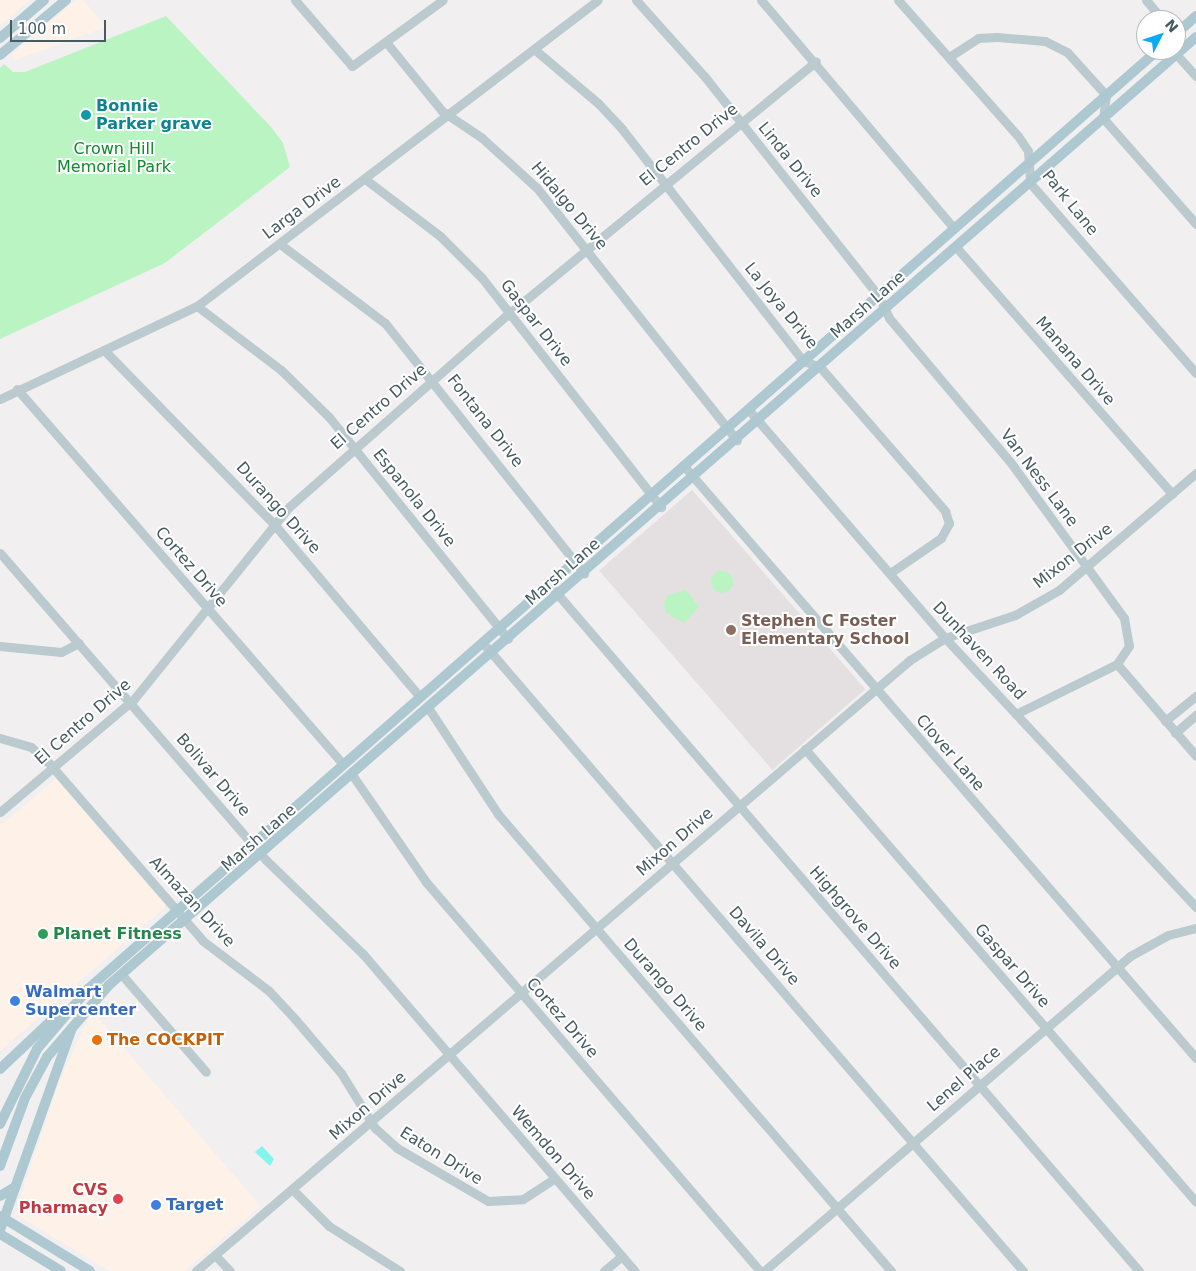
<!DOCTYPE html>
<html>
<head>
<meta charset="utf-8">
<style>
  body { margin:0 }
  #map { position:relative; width:1196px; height:1271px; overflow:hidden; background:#f2eff0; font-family:"DejaVu Sans",sans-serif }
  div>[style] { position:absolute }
  .commercial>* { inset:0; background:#fef2e8 }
  .education>* { inset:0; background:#e4e0e2; transform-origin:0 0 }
  .green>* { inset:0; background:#baf4c2 }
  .round { border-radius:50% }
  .water>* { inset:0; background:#83f5ef }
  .minor>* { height:9px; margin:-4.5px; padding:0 4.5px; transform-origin:4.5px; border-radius:4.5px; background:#bacace }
  .major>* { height:10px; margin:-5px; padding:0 5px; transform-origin:5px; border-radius:5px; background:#adc8d1 }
  .dots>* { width:14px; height:14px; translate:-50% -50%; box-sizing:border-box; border:2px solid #fff; border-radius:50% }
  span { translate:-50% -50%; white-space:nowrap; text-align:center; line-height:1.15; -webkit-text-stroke:4px #fff; paint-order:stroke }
  .culture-label { font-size:16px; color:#0d838f; font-weight:700 }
  .left { translate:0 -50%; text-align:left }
  .street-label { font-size:16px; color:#465a5f }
  .park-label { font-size:16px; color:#0e892c }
  .education-label { font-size:16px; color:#785e54; font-weight:700 }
  .leisure-label { font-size:16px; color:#27864d; font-weight:700 }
  .shop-label { font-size:16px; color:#366cbe; font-weight:700 }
  .food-label { font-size:16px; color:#c56008; font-weight:700 }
  .health-label { font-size:16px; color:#be3a42; font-weight:700 }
  .right { translate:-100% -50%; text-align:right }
  .north { position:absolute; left:1136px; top:10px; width:50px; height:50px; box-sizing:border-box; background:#fff; border:1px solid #b5bdbf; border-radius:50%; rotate:49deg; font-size:14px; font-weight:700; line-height:20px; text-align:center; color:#465a5f }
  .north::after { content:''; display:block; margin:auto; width:18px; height:22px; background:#08acf4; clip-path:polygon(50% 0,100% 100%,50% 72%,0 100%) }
  .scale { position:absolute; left:10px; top:20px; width:96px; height:22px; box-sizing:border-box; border:2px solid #465a5f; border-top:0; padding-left:6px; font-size:15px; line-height:18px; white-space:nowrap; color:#465a5f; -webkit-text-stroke:4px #fff; paint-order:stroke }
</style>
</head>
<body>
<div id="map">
  <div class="commercial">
    <i style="clip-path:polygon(0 0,30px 0,0 25px)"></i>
    <i style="clip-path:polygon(76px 0,83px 0,106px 27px,15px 60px,11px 55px)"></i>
    <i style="clip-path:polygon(56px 779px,166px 906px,0 1051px,0 826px)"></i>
    <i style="clip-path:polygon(92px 1011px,260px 1206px,184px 1271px,110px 1271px,15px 1214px,59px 1082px)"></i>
  </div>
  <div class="education">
    <i style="left:692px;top:490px;width:264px;height:123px;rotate:49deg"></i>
  </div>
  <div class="green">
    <i style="clip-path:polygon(166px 16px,271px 127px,283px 143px,290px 167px,165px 263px,0 339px,0 68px,4px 64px,13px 72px,25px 72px)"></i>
    <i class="round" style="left:711px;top:571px;width:22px;height:22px"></i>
    <i style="clip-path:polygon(686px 590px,699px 607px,684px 623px,666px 613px,664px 603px,668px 595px)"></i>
  </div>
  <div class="water">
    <i style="clip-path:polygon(262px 1146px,274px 1159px,270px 1166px,255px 1152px)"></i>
  </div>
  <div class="minor">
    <i style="left:295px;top:0;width:87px;rotate:49.2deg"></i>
    <i style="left:352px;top:66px;width:112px;rotate:-36deg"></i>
    <i style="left:636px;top:0;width:103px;rotate:48.1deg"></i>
    <i style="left:705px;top:77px;width:278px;rotate:51.6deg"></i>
    <i style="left:878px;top:295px;width:25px;rotate:64deg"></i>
    <i style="left:889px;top:318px;width:189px;rotate:49.9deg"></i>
    <i style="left:1011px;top:463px;width:192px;rotate:53.9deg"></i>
    <i style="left:1124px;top:618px;width:28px;rotate:80deg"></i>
    <i style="left:1129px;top:646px;width:22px;rotate:124deg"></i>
    <i style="left:1117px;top:664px;width:113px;rotate:153.7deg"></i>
    <i style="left:761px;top:0;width:299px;rotate:49.8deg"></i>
    <i style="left:898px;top:0;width:181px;rotate:48.6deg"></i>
    <i style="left:1018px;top:136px;width:18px;rotate:56deg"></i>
    <i style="left:1028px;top:151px;width:32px;rotate:86deg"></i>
    <i style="left:1030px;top:183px;width:252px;rotate:48.9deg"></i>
    <i style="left:1146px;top:0;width:26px;rotate:50deg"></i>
    <i style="left:386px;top:42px;width:89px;rotate:50.9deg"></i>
    <i style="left:442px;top:111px;width:48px;rotate:34deg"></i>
    <i style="left:482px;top:138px;width:74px;rotate:42.3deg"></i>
    <i style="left:537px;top:188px;width:322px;rotate:51.6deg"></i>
    <i style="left:1176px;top:46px;width:8px;rotate:90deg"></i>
    <i style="left:1176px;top:54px;width:30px;rotate:48deg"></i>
    <i style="left:534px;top:49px;width:84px;rotate:40.2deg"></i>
    <i style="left:598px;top:103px;width:35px;rotate:47deg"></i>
    <i style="left:622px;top:129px;width:294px;rotate:52deg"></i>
    <i style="left:803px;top:361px;width:18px;rotate:19deg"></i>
    <i style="left:820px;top:367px;width:191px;rotate:49deg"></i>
    <i style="left:945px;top:511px;width:13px;rotate:72deg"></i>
    <i style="left:949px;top:523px;width:17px;rotate:118deg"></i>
    <i style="left:941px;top:538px;width:62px;rotate:145.5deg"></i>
    <i style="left:949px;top:57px;width:35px;rotate:-33deg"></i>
    <i style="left:978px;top:38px;width:19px;rotate:-3deg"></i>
    <i style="left:997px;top:37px;width:48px;rotate:4.8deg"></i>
    <i style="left:1045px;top:41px;width:25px;rotate:27deg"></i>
    <i style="left:1067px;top:52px;width:58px;rotate:47.8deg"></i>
    <i style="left:1106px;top:95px;width:23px;rotate:97deg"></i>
    <i style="left:1103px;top:118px;width:141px;rotate:48.7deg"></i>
    <i style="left:365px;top:179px;width:94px;rotate:37.2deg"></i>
    <i style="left:440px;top:236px;width:59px;rotate:45deg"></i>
    <i style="left:482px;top:278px;width:291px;rotate:52deg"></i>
    <i style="left:280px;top:244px;width:131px;rotate:37deg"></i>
    <i style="left:385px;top:323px;width:320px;rotate:51.5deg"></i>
    <i style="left:956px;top:247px;width:328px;rotate:48.8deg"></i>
    <i style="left:197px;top:306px;width:106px;rotate:37.3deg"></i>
    <i style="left:281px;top:370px;width:67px;rotate:44.4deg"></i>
    <i style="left:329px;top:417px;width:285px;rotate:51.1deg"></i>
    <i style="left:104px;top:350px;width:242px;rotate:45.7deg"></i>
    <i style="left:273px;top:523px;width:226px;rotate:49.8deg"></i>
    <i style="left:17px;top:389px;width:495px;rotate:49deg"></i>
    <i style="left:0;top:399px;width:218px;rotate:-25.3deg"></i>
    <i style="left:197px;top:306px;width:504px;rotate:-37.35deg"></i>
    <i style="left:748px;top:409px;width:302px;rotate:49.3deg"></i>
    <i style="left:945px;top:638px;width:368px;rotate:47deg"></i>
    <i style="left:683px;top:465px;width:784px;rotate:49.14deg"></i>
    <i style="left:0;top:553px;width:406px;rotate:49.1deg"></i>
    <i style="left:266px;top:860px;width:135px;rotate:44.1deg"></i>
    <i style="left:363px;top:954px;width:418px;rotate:49.4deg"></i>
    <i style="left:548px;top:583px;width:907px;rotate:49.34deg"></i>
    <i style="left:482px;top:642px;width:830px;rotate:49.3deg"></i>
    <i style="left:0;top:646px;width:61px;rotate:5.6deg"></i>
    <i style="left:61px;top:652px;width:20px;rotate:-27deg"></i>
    <i style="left:1117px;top:664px;width:121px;rotate:49.3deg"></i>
    <i style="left:429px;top:709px;width:126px;rotate:56.7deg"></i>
    <i style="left:498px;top:814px;width:603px;rotate:49.31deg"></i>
    <i style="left:1165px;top:721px;width:40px;rotate:-39deg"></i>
    <i style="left:1175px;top:733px;width:28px;rotate:-41deg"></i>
    <i style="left:0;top:738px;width:32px;rotate:16deg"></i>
    <i style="left:31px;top:747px;width:24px;rotate:42deg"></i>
    <i style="left:49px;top:763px;width:235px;rotate:49.1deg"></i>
    <i style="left:203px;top:941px;width:83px;rotate:37.1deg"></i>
    <i style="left:269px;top:991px;width:38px;rotate:47deg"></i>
    <i style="left:295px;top:1019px;width:71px;rotate:49.6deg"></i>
    <i style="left:341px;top:1073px;width:65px;rotate:58.3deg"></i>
    <i style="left:375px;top:1128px;width:30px;rotate:42deg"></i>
    <i style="left:397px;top:1148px;width:105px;rotate:30.2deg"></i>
    <i style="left:488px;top:1201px;width:35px;rotate:-3deg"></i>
    <i style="left:523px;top:1199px;width:38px;rotate:-33deg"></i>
    <i style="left:805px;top:749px;width:598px;rotate:49.2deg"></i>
    <i style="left:353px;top:776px;width:129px;rotate:55.4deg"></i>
    <i style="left:426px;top:882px;width:513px;rotate:49.35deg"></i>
    <i style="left:0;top:812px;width:175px;rotate:-40.1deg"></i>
    <i style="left:134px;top:699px;width:247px;rotate:-51.1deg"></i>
    <i style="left:289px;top:507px;width:289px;rotate:-41.4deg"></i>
    <i style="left:506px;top:316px;width:401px;rotate:-39.4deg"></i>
    <i style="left:122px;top:975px;width:128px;rotate:49.1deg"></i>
    <i style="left:293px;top:1190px;width:51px;rotate:45deg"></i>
    <i style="left:329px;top:1226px;width:84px;rotate:32.4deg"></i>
    <i style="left:215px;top:1255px;width:22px;rotate:47deg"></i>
    <i style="left:196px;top:1271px;width:940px;rotate:-40.56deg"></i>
    <i style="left:910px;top:660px;width:41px;rotate:-32.2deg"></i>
    <i style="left:945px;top:638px;width:74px;rotate:-18.2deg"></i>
    <i style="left:1015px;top:615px;width:51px;rotate:-29.6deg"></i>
    <i style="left:1059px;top:590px;width:180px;rotate:-40.5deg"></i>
    <i style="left:604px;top:1271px;width:23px;rotate:-40deg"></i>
    <i style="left:764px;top:1271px;width:483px;rotate:-40.7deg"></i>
    <i style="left:1130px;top:956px;width:43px;rotate:-28.9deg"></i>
    <i style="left:1168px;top:935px;width:29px;rotate:-14deg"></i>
  </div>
  <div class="major">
    <i style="left:1176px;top:34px;width:27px;rotate:-42deg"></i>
    <i style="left:0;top:38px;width:58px;rotate:-40.8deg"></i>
    <i style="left:0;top:55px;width:86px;rotate:-39.8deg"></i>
    <i style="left:0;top:1069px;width:77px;rotate:-43.4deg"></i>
    <i style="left:0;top:1124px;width:84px;rotate:-63.7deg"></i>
    <i style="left:37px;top:1049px;width:79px;rotate:-49.6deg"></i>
    <i style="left:88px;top:989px;width:1424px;rotate:-41.27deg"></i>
    <i style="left:0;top:1166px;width:72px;rotate:-69.8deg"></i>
    <i style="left:25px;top:1098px;width:47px;rotate:-61.8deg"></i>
    <i style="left:47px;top:1057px;width:95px;rotate:-49.3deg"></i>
    <i style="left:109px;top:985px;width:1442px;rotate:-41.09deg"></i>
    <i style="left:0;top:1196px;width:17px;rotate:-31deg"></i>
    <i style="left:0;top:1216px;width:105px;rotate:31.4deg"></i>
    <i style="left:0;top:1230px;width:214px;rotate:-70.4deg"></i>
    <i style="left:0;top:1234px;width:71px;rotate:31.2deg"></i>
  </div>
  <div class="dots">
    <i style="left:86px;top:115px;background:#0f9aa8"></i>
    <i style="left:731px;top:630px;background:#8d6e63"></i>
    <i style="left:43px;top:934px;background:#2e9e5b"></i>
    <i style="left:15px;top:1001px;background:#3f7fe0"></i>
    <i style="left:97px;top:1040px;background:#e8710a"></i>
    <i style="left:118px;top:1199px;background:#e0444e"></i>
    <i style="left:156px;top:1205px;background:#3f7fe0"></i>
  </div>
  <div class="culture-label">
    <span class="left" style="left:96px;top:115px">Bonnie<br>Parker grave</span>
  </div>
  <div class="street-label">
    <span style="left:689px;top:145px;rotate:-39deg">El Centro Drive</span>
    <span style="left:790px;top:160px;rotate:51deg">Linda Drive</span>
    <span style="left:1070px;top:203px;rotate:51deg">Park Lane</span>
    <span style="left:569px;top:206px;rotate:50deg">Hidalgo Drive</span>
    <span style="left:302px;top:208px;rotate:-37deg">Larga Drive</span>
    <span style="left:868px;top:305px;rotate:-41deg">Marsh Lane</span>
    <span style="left:781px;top:306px;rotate:51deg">La Joya Drive</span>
    <span style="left:536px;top:323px;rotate:52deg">Gaspar Drive</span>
    <span style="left:1075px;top:361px;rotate:49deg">Manana Drive</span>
    <span style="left:379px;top:407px;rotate:-41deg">El Centro Drive</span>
    <span style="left:485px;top:421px;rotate:52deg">Fontana Drive</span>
    <span style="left:1039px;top:478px;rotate:53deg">Van Ness Lane</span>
    <span style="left:414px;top:498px;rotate:51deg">Espanola Drive</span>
    <span style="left:278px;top:508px;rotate:48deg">Durango Drive</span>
    <span style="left:1073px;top:556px;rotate:-38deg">Mixon Drive</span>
    <span style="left:191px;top:567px;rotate:49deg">Cortez Drive</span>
    <span style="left:563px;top:572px;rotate:-41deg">Marsh Lane</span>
    <span style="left:979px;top:651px;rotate:47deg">Dunhaven Road</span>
    <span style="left:83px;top:722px;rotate:-41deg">El Centro Drive</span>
    <span style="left:950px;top:753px;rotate:49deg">Clover Lane</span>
    <span style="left:213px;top:775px;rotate:49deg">Bolivar Drive</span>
    <span style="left:259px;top:838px;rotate:-41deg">Marsh Lane</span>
    <span style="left:675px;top:842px;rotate:-41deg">Mixon Drive</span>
    <span style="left:192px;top:902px;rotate:47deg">Almazan Drive</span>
    <span style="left:855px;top:918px;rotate:49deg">Highgrove Drive</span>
    <span style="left:764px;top:946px;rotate:49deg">Davila Drive</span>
    <span style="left:1012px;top:966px;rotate:49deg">Gaspar Drive</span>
    <span style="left:665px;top:985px;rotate:49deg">Durango Drive</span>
    <span style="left:562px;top:1018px;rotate:49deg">Cortez Drive</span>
    <span style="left:964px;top:1079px;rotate:-41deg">Lenel Place</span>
    <span style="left:368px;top:1106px;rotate:-41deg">Mixon Drive</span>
    <span style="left:553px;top:1153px;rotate:49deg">Wemdon Drive</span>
    <span style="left:441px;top:1156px;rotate:32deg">Eaton Drive</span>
  </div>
  <div class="park-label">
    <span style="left:114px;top:158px">Crown Hill<br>Memorial Park</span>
  </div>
  <div class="education-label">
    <span class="left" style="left:741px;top:630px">Stephen C Foster<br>Elementary School</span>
  </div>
  <div class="leisure-label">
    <span class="left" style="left:53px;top:934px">Planet Fitness</span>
  </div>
  <div class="shop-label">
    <span class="left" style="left:25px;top:1001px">Walmart<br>Supercenter</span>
    <span class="left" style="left:166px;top:1205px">Target</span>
  </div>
  <div class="food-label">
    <span class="left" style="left:107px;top:1040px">The COCKPIT</span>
  </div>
  <div class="health-label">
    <span class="right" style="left:108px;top:1199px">CVS<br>Pharmacy</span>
  </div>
  <div class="north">N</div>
  <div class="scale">100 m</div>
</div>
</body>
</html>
